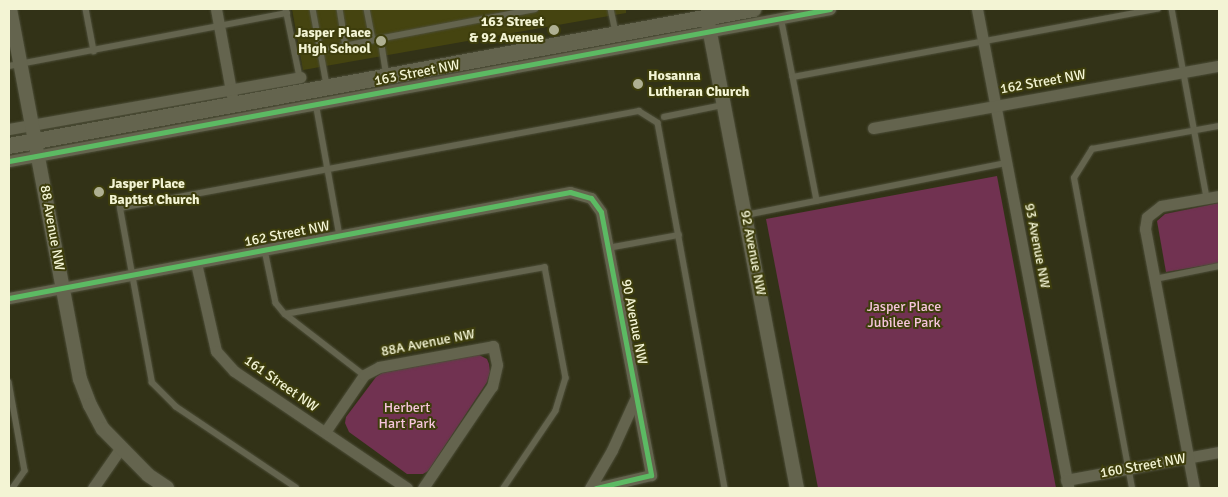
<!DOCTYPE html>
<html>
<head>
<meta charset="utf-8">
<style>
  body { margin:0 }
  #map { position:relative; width:1228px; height:497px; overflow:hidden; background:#323217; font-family:Signika,sans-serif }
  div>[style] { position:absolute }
  .built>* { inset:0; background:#454410 }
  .green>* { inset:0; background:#713251 }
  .roads { filter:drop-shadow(0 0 1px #4d4e39) drop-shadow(0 0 1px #4d4e39) }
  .service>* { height:5.5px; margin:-2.75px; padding:0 2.75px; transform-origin:2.75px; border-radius:2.75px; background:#64644e }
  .minor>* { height:11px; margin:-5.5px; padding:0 5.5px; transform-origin:5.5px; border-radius:5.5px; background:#64644e }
  .tertiary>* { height:14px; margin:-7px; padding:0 7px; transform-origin:7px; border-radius:7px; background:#64644e }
  .secondary>* { height:16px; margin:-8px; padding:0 8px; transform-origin:8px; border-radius:8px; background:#64644e }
  .cycleway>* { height:5px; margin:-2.5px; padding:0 2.5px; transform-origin:2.5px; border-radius:2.5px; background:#5cba63 }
  .dots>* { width:14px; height:14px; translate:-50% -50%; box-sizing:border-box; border:2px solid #3d3d0c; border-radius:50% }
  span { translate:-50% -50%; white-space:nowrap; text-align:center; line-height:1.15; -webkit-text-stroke:4px #3d3d0c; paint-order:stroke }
  .poi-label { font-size:14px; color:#f3f4d4; font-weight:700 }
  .right { translate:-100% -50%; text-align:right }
  .left { translate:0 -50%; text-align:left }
  .street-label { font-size:14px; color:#f3f4d4 }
  .park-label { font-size:14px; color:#f6c5dc }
  .frame { position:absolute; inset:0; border:10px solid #f3f4d4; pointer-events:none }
</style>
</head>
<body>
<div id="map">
  <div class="built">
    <i style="clip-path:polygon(292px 9px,626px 9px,626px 13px,303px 70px)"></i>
  </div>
  <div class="green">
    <i style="clip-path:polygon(997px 176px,1056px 488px,818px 488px,766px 219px)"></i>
    <i style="clip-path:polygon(1219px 203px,1219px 263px,1166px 272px,1157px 221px,1165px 214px)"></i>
    <i style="clip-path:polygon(479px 355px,487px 359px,489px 364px,490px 372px,487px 382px,428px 471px,423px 474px,407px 474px,349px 432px,345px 423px,346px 417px,376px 377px,382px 373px)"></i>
  </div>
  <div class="roads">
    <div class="service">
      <i style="left:86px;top:9px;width:43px;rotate:79.2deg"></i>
      <i style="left:286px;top:9px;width:69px;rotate:78.4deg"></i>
      <i style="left:313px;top:9px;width:77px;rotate:79.6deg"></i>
      <i style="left:340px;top:9px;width:37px;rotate:81deg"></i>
      <i style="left:367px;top:9px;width:32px;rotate:79deg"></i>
      <i style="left:373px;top:40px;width:165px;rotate:-10.8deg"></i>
      <i style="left:611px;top:9px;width:24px;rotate:78deg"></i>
      <i style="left:1172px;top:9px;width:192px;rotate:79.5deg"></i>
      <i style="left:781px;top:17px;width:61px;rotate:78.7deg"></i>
      <i style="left:793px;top:77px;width:371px;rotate:-10.6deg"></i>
      <i style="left:381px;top:39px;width:37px;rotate:81deg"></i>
      <i style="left:321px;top:51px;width:53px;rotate:-11.9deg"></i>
      <i style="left:9px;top:66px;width:283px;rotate:-10.8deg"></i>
      <i style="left:793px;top:77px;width:126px;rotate:79deg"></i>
      <i style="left:316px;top:103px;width:135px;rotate:79.8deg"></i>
      <i style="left:664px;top:117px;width:60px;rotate:-11.5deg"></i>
      <i style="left:746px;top:215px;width:265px;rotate:-11.3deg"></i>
      <i style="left:608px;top:248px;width:72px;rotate:-10.4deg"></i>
      <i style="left:265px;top:250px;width:54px;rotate:78.3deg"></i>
      <i style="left:276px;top:303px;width:14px;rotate:51deg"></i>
      <i style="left:285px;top:314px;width:100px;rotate:37.7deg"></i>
      <i style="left:1155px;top:279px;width:65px;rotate:-11.5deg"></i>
      <i style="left:285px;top:314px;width:264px;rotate:-10.2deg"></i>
      <i style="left:545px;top:267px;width:113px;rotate:79.3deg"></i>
      <i style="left:566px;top:378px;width:34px;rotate:107deg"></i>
      <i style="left:556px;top:411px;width:93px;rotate:124deg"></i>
      <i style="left:9px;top:382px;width:90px;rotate:79.8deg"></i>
      <i style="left:25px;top:471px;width:21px;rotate:125deg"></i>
      <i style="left:296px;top:488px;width:145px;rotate:-146deg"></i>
      <i style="left:176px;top:407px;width:34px;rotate:-135deg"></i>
      <i style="left:152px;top:383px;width:178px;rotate:-100.4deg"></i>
      <i style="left:120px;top:208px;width:528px;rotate:-10.59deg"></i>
      <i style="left:639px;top:111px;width:22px;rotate:32deg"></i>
      <i style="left:658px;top:123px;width:371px;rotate:79.6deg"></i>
      <i style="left:1132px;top:488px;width:315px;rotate:-100.6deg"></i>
      <i style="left:1074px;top:178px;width:34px;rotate:-58deg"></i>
      <i style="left:1092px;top:149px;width:129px;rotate:-10.3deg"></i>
    </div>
    <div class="minor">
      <i style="left:216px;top:9px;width:88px;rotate:79.6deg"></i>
      <i style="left:977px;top:9px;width:488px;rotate:79.2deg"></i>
      <i style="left:873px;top:128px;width:352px;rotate:-10.2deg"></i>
      <i style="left:9px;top:129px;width:296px;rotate:-10.1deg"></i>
      <i style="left:9px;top:161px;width:835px;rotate:-10.49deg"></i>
      <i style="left:196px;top:263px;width:90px;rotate:77.2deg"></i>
      <i style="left:216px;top:351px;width:27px;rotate:48deg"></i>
      <i style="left:234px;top:371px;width:209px;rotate:34.1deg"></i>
      <i style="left:9px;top:298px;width:571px;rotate:-10.7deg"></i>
      <i style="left:570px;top:192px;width:22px;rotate:16deg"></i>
      <i style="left:591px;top:198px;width:17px;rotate:54deg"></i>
      <i style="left:601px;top:212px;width:268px;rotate:79.2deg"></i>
      <i style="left:651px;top:475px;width:57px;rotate:166.7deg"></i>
      <i style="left:325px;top:432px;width:69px;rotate:-55.6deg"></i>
      <i style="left:364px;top:375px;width:17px;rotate:-28deg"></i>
      <i style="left:379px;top:367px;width:116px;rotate:-10.4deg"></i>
      <i style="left:493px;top:346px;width:19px;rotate:78deg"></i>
      <i style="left:497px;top:365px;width:22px;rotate:103deg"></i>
      <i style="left:492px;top:386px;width:123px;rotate:124.1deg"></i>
      <i style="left:1066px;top:480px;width:156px;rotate:-10.4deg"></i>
      <i style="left:93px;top:488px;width:47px;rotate:-55.3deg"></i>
      <i style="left:590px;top:488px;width:44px;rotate:-59.9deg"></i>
      <i style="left:612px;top:450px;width:58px;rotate:-65.6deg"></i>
      <i style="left:1194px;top:488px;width:264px;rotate:-100.7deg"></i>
      <i style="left:1145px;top:229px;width:12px;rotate:-81deg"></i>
      <i style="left:1147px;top:217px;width:18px;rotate:-38deg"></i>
      <i style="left:1161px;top:206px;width:59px;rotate:-9.8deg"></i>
    </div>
    <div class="tertiary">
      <i style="left:10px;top:9px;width:377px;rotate:79.3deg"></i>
      <i style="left:80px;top:379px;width:28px;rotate:69deg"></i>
      <i style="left:90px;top:405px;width:27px;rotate:62deg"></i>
      <i style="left:103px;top:429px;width:64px;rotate:45.6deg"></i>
      <i style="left:148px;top:475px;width:23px;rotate:34deg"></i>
      <i style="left:707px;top:17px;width:480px;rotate:79.2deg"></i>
    </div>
    <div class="secondary">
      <i style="left:9px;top:146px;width:757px;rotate:-10.43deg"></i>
    </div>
  </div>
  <div class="cycleway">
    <i style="left:9px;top:161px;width:835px;rotate:-10.49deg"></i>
    <i style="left:9px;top:298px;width:571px;rotate:-10.7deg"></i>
    <i style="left:570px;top:192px;width:22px;rotate:16deg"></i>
    <i style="left:591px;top:198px;width:17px;rotate:54deg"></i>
    <i style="left:601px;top:212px;width:268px;rotate:79.2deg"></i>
    <i style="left:651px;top:475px;width:57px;rotate:166.7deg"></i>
  </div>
  <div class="dots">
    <i style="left:554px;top:30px;background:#afb092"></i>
    <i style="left:381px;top:41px;background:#afb092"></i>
    <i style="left:638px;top:84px;background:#afb092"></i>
    <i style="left:99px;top:192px;background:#afb092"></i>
  </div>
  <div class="poi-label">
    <span class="right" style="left:544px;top:30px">163 Street<br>&amp; 92 Avenue</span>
    <span class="right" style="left:371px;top:41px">Jasper Place<br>High School</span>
    <span class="left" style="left:648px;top:84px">Hosanna<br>Lutheran Church</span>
    <span class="left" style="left:109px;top:192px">Jasper Place<br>Baptist Church</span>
  </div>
  <div class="street-label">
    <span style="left:417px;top:73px;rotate:-11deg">163 Street NW</span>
    <span style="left:1043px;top:82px;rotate:-10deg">162 Street NW</span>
    <span style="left:52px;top:228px;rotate:80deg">88 Avenue NW</span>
    <span style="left:287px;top:234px;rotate:-11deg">162 Street NW</span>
    <span style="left:1037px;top:246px;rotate:79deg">93 Avenue NW</span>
    <span style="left:753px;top:253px;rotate:79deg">92 Avenue NW</span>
    <span style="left:634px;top:322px;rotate:79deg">90 Avenue NW</span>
    <span style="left:428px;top:343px;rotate:-11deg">88A Avenue NW</span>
    <span style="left:281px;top:384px;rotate:35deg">161 Street NW</span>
    <span style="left:1143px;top:466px;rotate:-10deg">160 Street NW</span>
  </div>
  <div class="park-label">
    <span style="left:904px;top:315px">Jasper Place<br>Jubilee Park</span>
    <span style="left:407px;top:416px">Herbert<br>Hart Park</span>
  </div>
  <div class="frame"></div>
</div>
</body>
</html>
